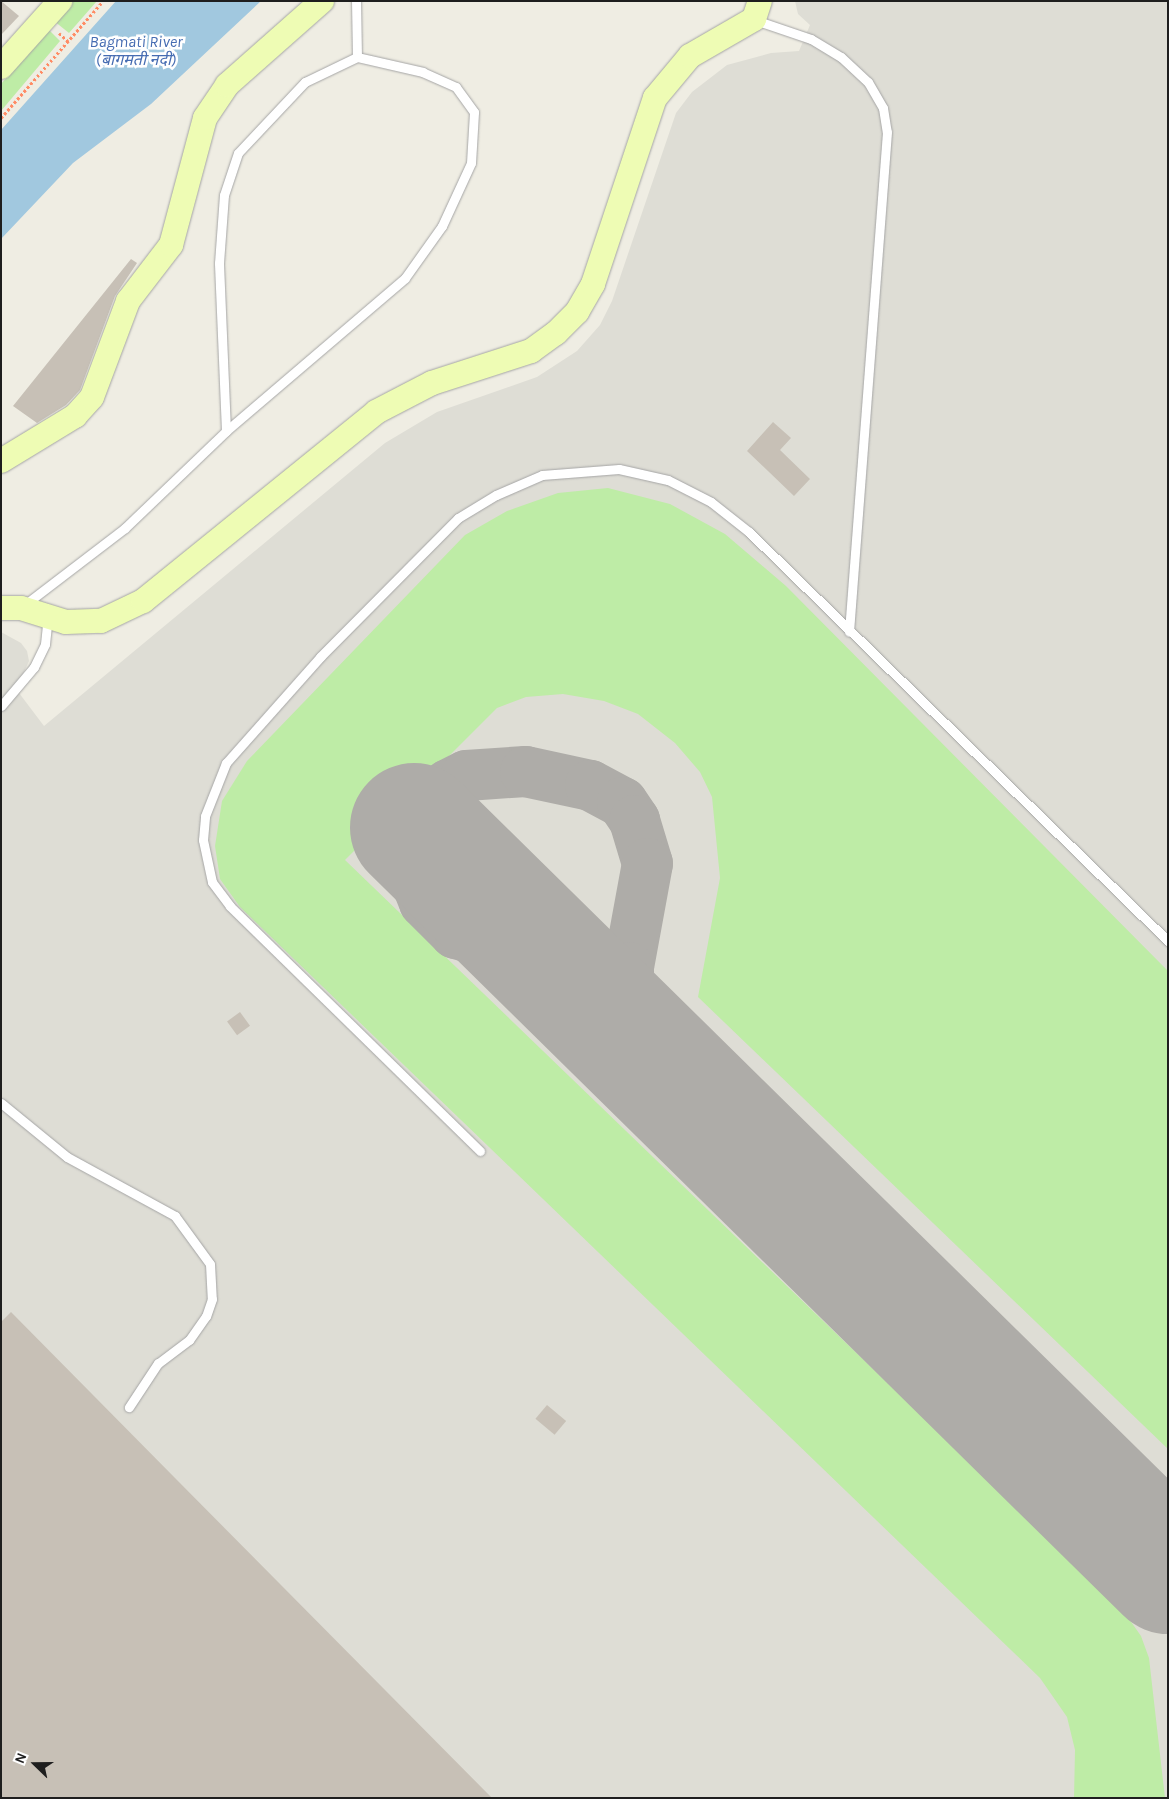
<!DOCTYPE html>
<html>
<head>
<meta charset="utf-8">
<style>
  body { margin:0 }
  #map { position:relative; width:1169px; height:1799px; overflow:hidden; background:#efede3; font-family:Karla,"Noto Sans Devanagari",sans-serif }
  div>[style] { position:absolute }
  .airport>* { inset:0; background:#deddd5 }
  .grass>* { inset:0; background:#beeca6 }
  .water>* { inset:0; background:#a1c8df }
  .taxiway>* { height:51px; margin:-25.5px; padding:0 25.5px; transform-origin:25.5px; border-radius:25.5px; background:#aeaca8 }
  .runway>* { height:129px; margin:-64.5px; padding:0 64.5px; transform-origin:64.5px; border-radius:64.5px; background:#aeaca8 }
  .building>* { inset:0; background:#c7c0b6; transform-origin:0 0 }
  .path>* { height:3px; margin-top:-1.5px; transform-origin:0; background:repeating-linear-gradient(90deg,#ff8c65 0 2.5px,transparent 0 5px) }
  .roads { filter:drop-shadow(0 0 1px #a5a5a5) drop-shadow(0 0 1px #a5a5a5) }
  .lane>* { height:9px; margin:-4.5px; padding:0 4.5px; transform-origin:4.5px; border-radius:4.5px; background:#fff }
  .secondary>* { height:24px; margin:-12px; padding:0 12px; transform-origin:12px; border-radius:12px; background:#eefcb4 }
  span { translate:-50% -50%; white-space:nowrap; text-align:center; line-height:1.15; -webkit-text-stroke:5px #fff; paint-order:stroke }
  .water-label { font-size:16px; color:#466cb2; font-style:italic }
  .frame { position:absolute; inset:0; border:2px solid #1e1e1e; pointer-events:none }
  .north { position:absolute; left:10px; top:1739px; width:50px; height:50px; -webkit-text-stroke:4px #fff; paint-order:stroke; rotate:292deg; font-size:14px; font-weight:700; line-height:20px; text-align:center; color:#1e1e1e }
  .north::after { content:''; display:block; margin:auto; width:18px; height:22px; background:#1e1e1e; clip-path:polygon(50% 0,100% 100%,50% 72%,0 100%) }
</style>
</head>
<body>
<div id="map">
  <div class="airport">
    <i style="clip-path:polygon(795px 1px,1168px 1px,1168px 1798px,1px 1798px,1px 632px,21px 643px,27px 651px,29px 661px,16px 689px,44px 726px,385px 443px,437px 412px,537px 377px,577px 351px,600px 325px,612px 301px,676px 113px,692px 92px,727px 65px,771px 53px,799px 51px,810px 25px,798px 14px)"></i>
  </div>
  <div class="grass">
    <i style="clip-path:polygon(73px 1px,97px 1px,69px 33px,54px 21px)"></i>
    <i style="clip-path:polygon(48px 29px,60px 41px,1px 111px,1px 84px)"></i>
    <i style="clip-path:polygon(608px 488px,670px 504px,725px 534px,786px 586px,1168px 971px,1168px 1449px,698px 997px,720px 878px,712px 797px,700px 772px,675px 743px,638px 714px,604px 701px,563px 694px,526px 697px,497px 708px,345px 860px,1122px 1609px,1141px 1636px,1149px 1658px,1165px 1798px,1074px 1798px,1075px 1750px,1067px 1717px,1040px 1678px,240px 907px,220px 879px,215px 846px,222px 801px,247px 761px,465px 535px,507px 511px,558px 493px)"></i>
  </div>
  <div class="water">
    <i style="clip-path:polygon(116px 1px,261px 1px,151px 104px,73px 163px,1px 239px,1px 130px)"></i>
  </div>
  <div class="taxiway">
    <i style="left:571px;top:980px;width:57px;rotate:-150.8deg"></i>
    <i style="left:521px;top:952px;width:69px;rotate:-163.9deg"></i>
    <i style="left:455px;top:933px;width:44px;rotate:-135deg"></i>
    <i style="left:424px;top:902px;width:35px;rotate:-112deg"></i>
    <i style="left:411px;top:869px;width:42px;rotate:-85.9deg"></i>
    <i style="left:414px;top:827px;width:32px;rotate:-60deg"></i>
    <i style="left:430px;top:799px;width:23px;rotate:-40deg"></i>
    <i style="left:448px;top:784px;width:20px;rotate:-27deg"></i>
    <i style="left:466px;top:775px;width:59px;rotate:-3.9deg"></i>
    <i style="left:525px;top:771px;width:66px;rotate:12.2deg"></i>
    <i style="left:590px;top:785px;width:36px;rotate:28deg"></i>
    <i style="left:622px;top:802px;width:22px;rotate:56deg"></i>
    <i style="left:634px;top:820px;width:45px;rotate:73.2deg"></i>
    <i style="left:647px;top:863px;width:106px;rotate:100.4deg"></i>
    <i style="left:628px;top:967px;width:22px;rotate:90deg"></i>
    <i style="left:628px;top:989px;width:68px;rotate:72.9deg"></i>
    <i style="left:1147px;top:1548px;width:31px;rotate:48deg"></i>
  </div>
  <div class="runway">
    <i style="left:414px;top:827px;width:1058px;rotate:44.54deg"></i>
  </div>
  <div class="building">
    <i style="clip-path:polygon(1px 1px,19px 16px,1px 35px)"></i>
    <i style="clip-path:polygon(131px 259px,137px 263px,115px 296px,80px 390px,66px 405px,37px 423px,13px 406px)"></i>
    <i style="clip-path:polygon(773px 422px,791px 438px,780px 450px,810px 479px,794px 496px,747px 451px)"></i>
    <i style="left:240px;top:1012px;width:17px;height:16px;rotate:54deg"></i>
    <i style="clip-path:polygon(11px 1312px,175px 1478px,492px 1798px,1px 1798px,1px 1322px)"></i>
    <i style="left:547px;top:1405px;width:25px;height:18px;rotate:40deg"></i>
  </div>
  <div class="path">
    <i style="left:59px;top:33px;width:12px;rotate:42deg"></i>
    <i style="left:1px;top:118px;width:155px;rotate:-48.9deg"></i>
  </div>
  <div class="roads">
    <div class="lane">
      <i style="left:755px;top:20px;width:59px;rotate:18.7deg"></i>
      <i style="left:811px;top:39px;width:35px;rotate:31deg"></i>
      <i style="left:841px;top:57px;width:37px;rotate:43deg"></i>
      <i style="left:868px;top:82px;width:30px;rotate:60deg"></i>
      <i style="left:883px;top:108px;width:24px;rotate:81deg"></i>
      <i style="left:887px;top:132px;width:501px;rotate:94.35deg"></i>
      <i style="left:226px;top:431px;width:168px;rotate:-92.4deg"></i>
      <i style="left:219px;top:263px;width:68px;rotate:-85.8deg"></i>
      <i style="left:224px;top:195px;width:44px;rotate:-71.6deg"></i>
      <i style="left:238px;top:153px;width:98px;rotate:-46.7deg"></i>
      <i style="left:305px;top:82px;width:58px;rotate:-25.7deg"></i>
      <i style="left:23px;top:606px;width:128px;rotate:-37.4deg"></i>
      <i style="left:125px;top:528px;width:140px;rotate:-43.8deg"></i>
      <i style="left:226px;top:431px;width:235px;rotate:-40.5deg"></i>
      <i style="left:405px;top:278px;width:64px;rotate:-54.6deg"></i>
      <i style="left:442px;top:226px;width:69px;rotate:-65.3deg"></i>
      <i style="left:471px;top:163px;width:51px;rotate:-86.6deg"></i>
      <i style="left:474px;top:112px;width:31px;rotate:-126deg"></i>
      <i style="left:456px;top:87px;width:36px;rotate:-156deg"></i>
      <i style="left:423px;top:72px;width:68px;rotate:-167.2deg"></i>
      <i style="left:357px;top:57px;width:56px;rotate:-91deg"></i>
      <i style="left:1px;top:706px;width:51px;rotate:-49.8deg"></i>
      <i style="left:34px;top:667px;width:25px;rotate:-64deg"></i>
      <i style="left:45px;top:644px;width:27px;rotate:-84deg"></i>
      <i style="left:1px;top:1103px;width:85px;rotate:39.3deg"></i>
      <i style="left:67px;top:1157px;width:123px;rotate:28.6deg"></i>
      <i style="left:175px;top:1216px;width:59px;rotate:53.9deg"></i>
      <i style="left:210px;top:1264px;width:35px;rotate:87deg"></i>
      <i style="left:212px;top:1299px;width:18px;rotate:109deg"></i>
      <i style="left:206px;top:1316px;width:29px;rotate:125deg"></i>
      <i style="left:189px;top:1340px;width:39px;rotate:143deg"></i>
      <i style="left:158px;top:1363px;width:53px;rotate:123.4deg"></i>
      <i style="left:480px;top:1151px;width:350px;rotate:-135.6deg"></i>
      <i style="left:230px;top:906px;width:30px;rotate:-127deg"></i>
      <i style="left:212px;top:882px;width:43px;rotate:-102.1deg"></i>
      <i style="left:203px;top:840px;width:24px;rotate:-85deg"></i>
      <i style="left:205px;top:816px;width:57px;rotate:-68.4deg"></i>
      <i style="left:226px;top:763px;width:142px;rotate:-48.4deg"></i>
      <i style="left:320px;top:657px;width:196px;rotate:-45.2deg"></i>
      <i style="left:458px;top:518px;width:44px;rotate:-31.2deg"></i>
      <i style="left:496px;top:495px;width:50px;rotate:-23.5deg"></i>
      <i style="left:542px;top:475px;width:77px;rotate:-4.5deg"></i>
      <i style="left:619px;top:469px;width:50px;rotate:12.7deg"></i>
      <i style="left:668px;top:480px;width:48px;rotate:27.1deg"></i>
      <i style="left:711px;top:502px;width:48px;rotate:38.3deg"></i>
      <i style="left:749px;top:532px;width:586px;rotate:44.31deg"></i>
    </div>
    <div class="secondary">
      <i style="left:1px;top:67px;width:89px;rotate:-48.2deg"></i>
      <i style="left:1px;top:461px;width:87px;rotate:-31.3deg"></i>
      <i style="left:75px;top:416px;width:25px;rotate:-48deg"></i>
      <i style="left:92px;top:397px;width:103px;rotate:-69.4deg"></i>
      <i style="left:128px;top:301px;width:71px;rotate:-52.5deg"></i>
      <i style="left:171px;top:245px;width:131px;rotate:-75deg"></i>
      <i style="left:205px;top:118px;width:40px;rotate:-56deg"></i>
      <i style="left:227px;top:85px;width:127px;rotate:-41.5deg"></i>
      <i style="left:1px;top:608px;width:20px"></i>
      <i style="left:21px;top:608px;width:47px;rotate:17.3deg"></i>
      <i style="left:66px;top:622px;width:35px;rotate:-2deg"></i>
      <i style="left:101px;top:621px;width:47px;rotate:-25.5deg"></i>
      <i style="left:143px;top:601px;width:300px;rotate:-39deg"></i>
      <i style="left:376px;top:412px;width:63px;rotate:-27.4deg"></i>
      <i style="left:432px;top:383px;width:104px;rotate:-17.9deg"></i>
      <i style="left:531px;top:351px;width:31px;rotate:-36deg"></i>
      <i style="left:556px;top:333px;width:30px;rotate:-45deg"></i>
      <i style="left:577px;top:312px;width:32px;rotate:-60deg"></i>
      <i style="left:593px;top:284px;width:196px;rotate:-71.6deg"></i>
      <i style="left:655px;top:98px;width:55px;rotate:-50.2deg"></i>
      <i style="left:690px;top:56px;width:74px;rotate:-30deg"></i>
      <i style="left:754px;top:19px;width:19px;rotate:-72deg"></i>
    </div>
  </div>
  <div class="water-label">
    <span style="left:136px;top:51px">Bagmati River<br>(बागमती नदी)</span>
  </div>
  <div class="frame"></div>
  <div class="north">N</div>
</div>
</body>
</html>
